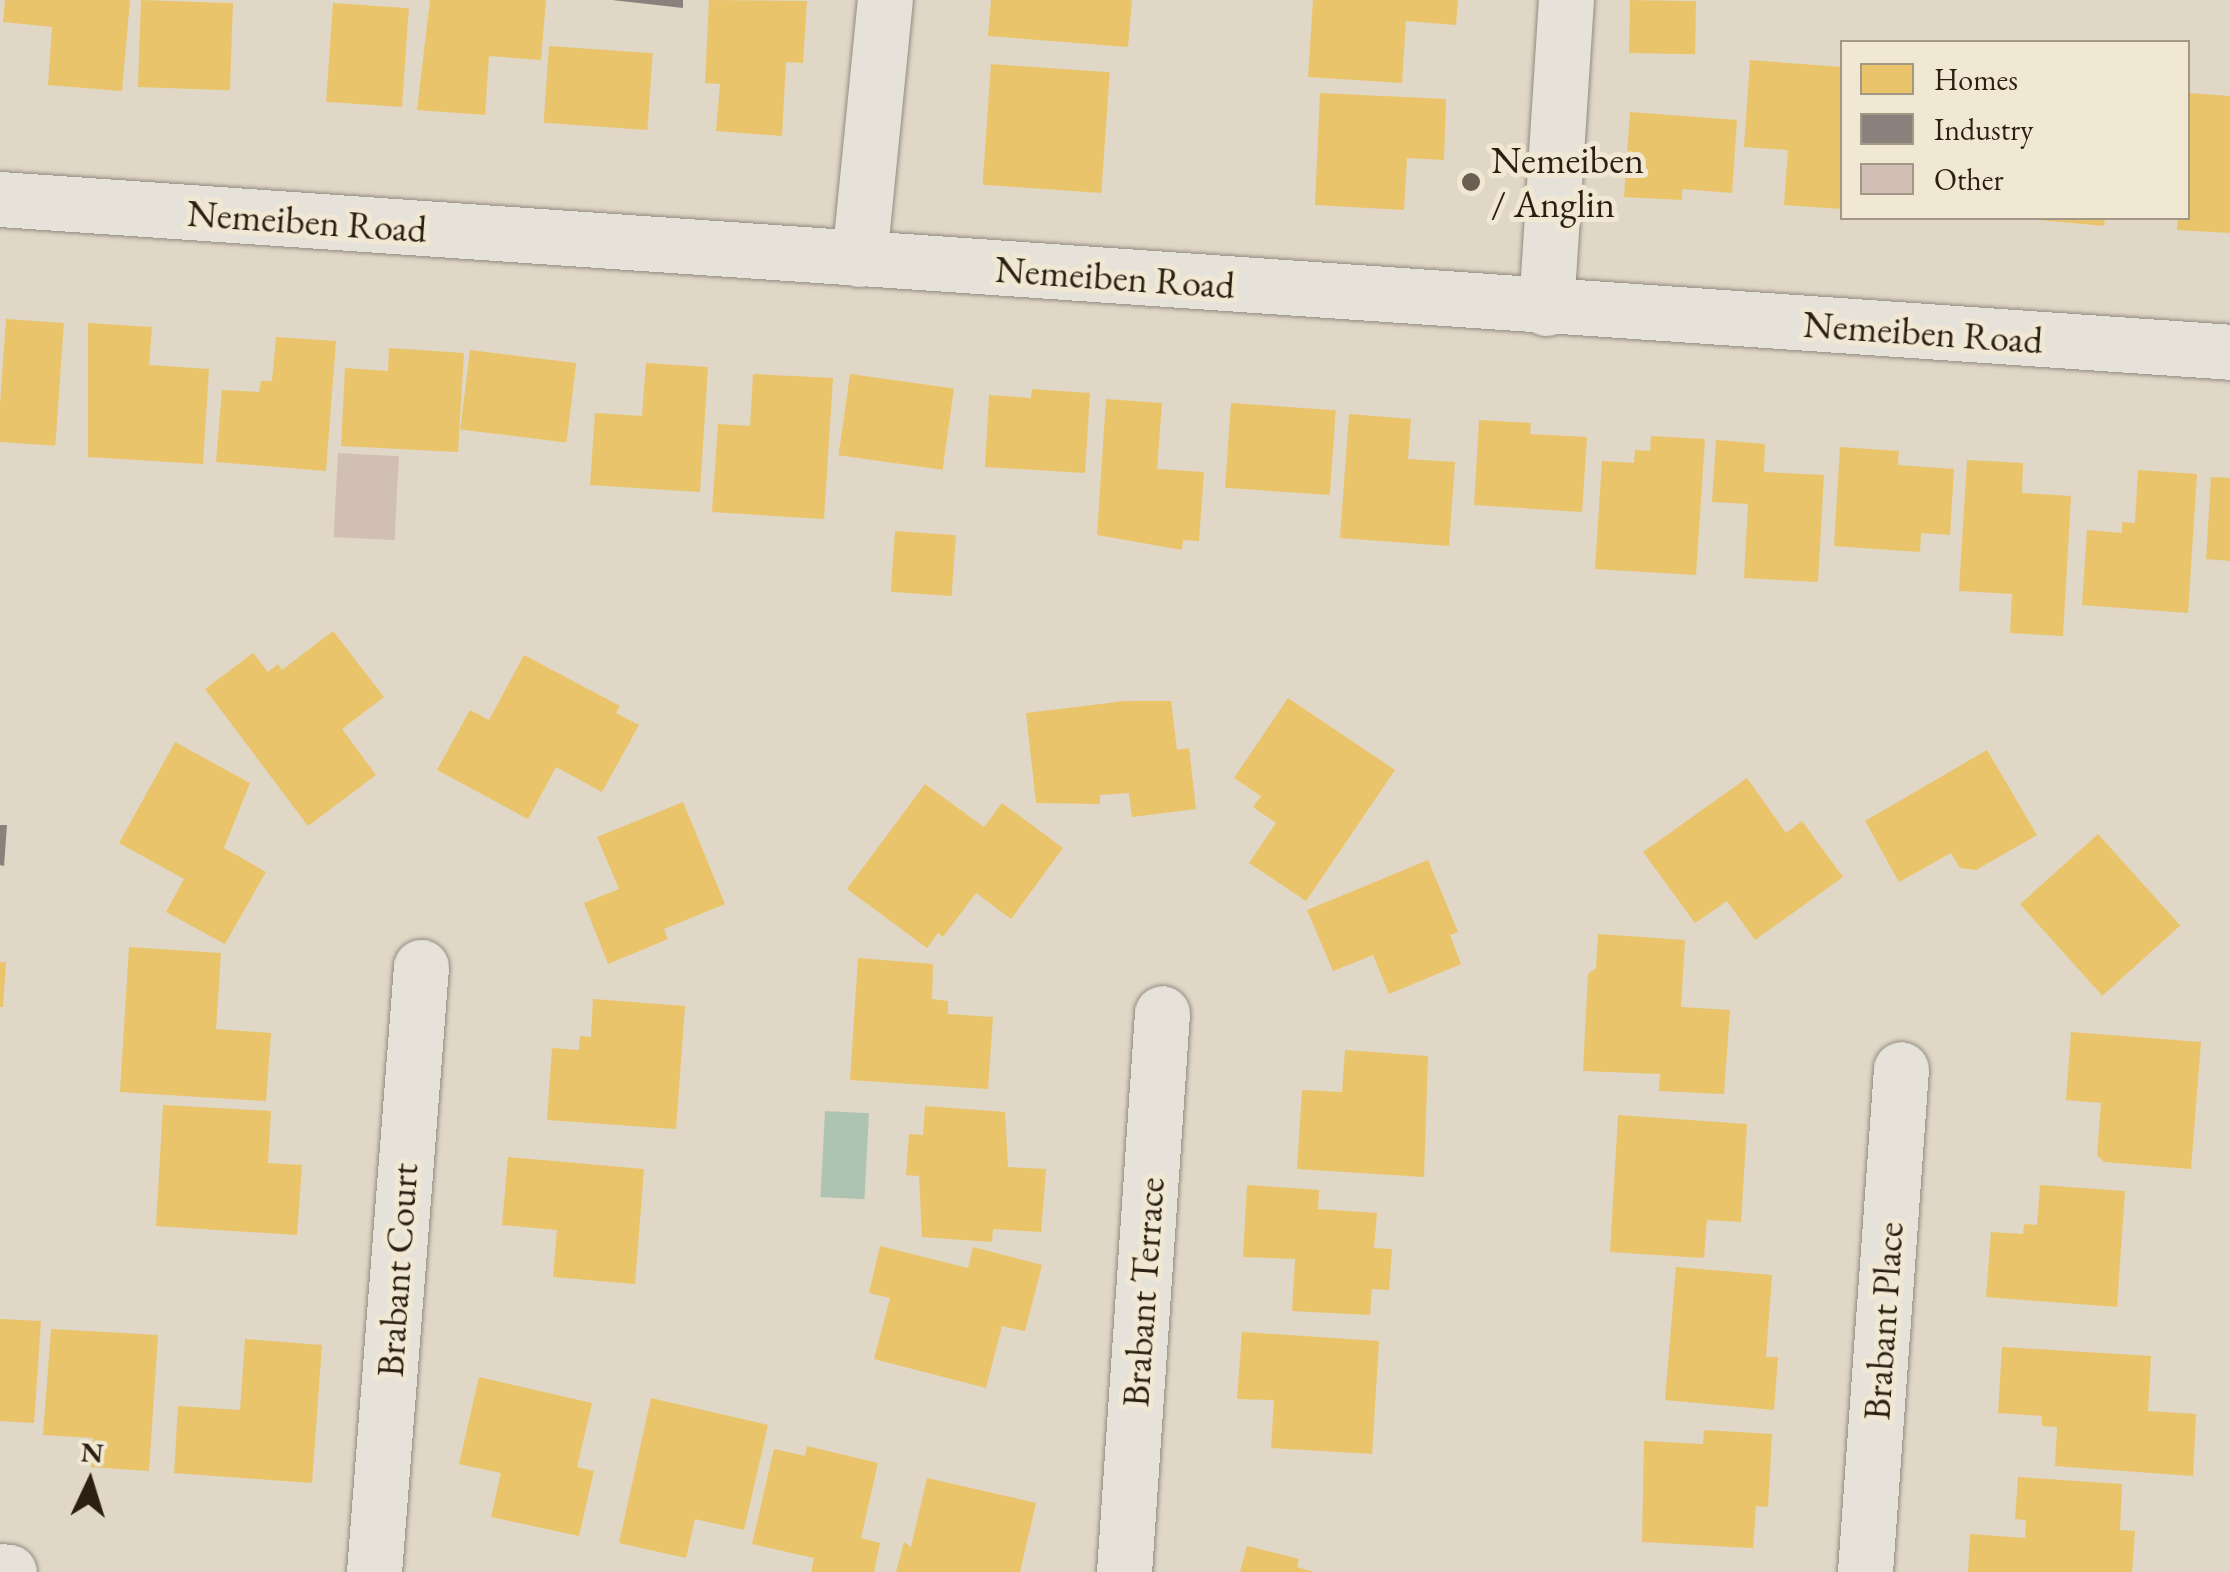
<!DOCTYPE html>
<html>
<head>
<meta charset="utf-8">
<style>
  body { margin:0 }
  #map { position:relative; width:2230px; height:1572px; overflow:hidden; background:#e0d7c6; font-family:"EB Garamond",serif }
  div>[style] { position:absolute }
  .water>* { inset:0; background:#aec4b3; transform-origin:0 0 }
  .homes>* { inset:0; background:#e9c46a; transform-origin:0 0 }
  .industry>* { inset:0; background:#8a817c }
  .building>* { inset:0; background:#d1beb4; transform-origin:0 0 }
  .roads { filter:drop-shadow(0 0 2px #918b80) drop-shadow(0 0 2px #918b80) }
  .street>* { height:55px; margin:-27.5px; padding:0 27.5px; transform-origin:27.5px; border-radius:27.5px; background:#e6e2da }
  .secondary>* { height:55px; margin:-27.5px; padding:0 27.5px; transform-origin:27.5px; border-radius:27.5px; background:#e6e2da }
  .dots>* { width:28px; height:28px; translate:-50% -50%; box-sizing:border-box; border:5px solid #f1e8d3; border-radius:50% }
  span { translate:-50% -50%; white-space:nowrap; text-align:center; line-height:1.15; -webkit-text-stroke:10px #f1e8d3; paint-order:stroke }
  .poi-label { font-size:38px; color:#2b1f11 }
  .left { translate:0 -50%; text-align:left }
  .street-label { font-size:38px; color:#2b1f11 }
  .legend { position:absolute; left:1840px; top:40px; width:350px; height:180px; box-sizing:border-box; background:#f1e8d3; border:2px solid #a29885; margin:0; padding:12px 18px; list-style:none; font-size:30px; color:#2b1f11 }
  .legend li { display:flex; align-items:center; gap:20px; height:50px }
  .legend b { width:50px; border:2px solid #a29885 }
  .north { position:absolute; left:40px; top:1432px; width:100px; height:100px; -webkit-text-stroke:8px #f1e8d3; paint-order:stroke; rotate:4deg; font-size:28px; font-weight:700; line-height:40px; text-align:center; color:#2b1f11 }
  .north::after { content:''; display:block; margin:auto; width:35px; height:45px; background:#2b1f11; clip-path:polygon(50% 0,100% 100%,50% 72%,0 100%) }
</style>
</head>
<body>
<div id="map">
  <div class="water">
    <i style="left:825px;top:1111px;width:44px;height:86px;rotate:3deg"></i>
  </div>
  <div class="homes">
    <i style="clip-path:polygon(5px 0,130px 0,122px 91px,48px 85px,52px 27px,3px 22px)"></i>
    <i style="left:141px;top:0;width:92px;height:87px;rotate:2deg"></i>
    <i style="clip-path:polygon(430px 0,546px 0,541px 60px,489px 56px,485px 115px,417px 110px)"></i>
    <i style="clip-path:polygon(709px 0,807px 1px,803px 63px,786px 62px,782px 136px,716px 131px,720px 84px,705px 83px)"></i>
    <i style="clip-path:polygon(991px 0,1132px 0,1128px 47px,988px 36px)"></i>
    <i style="clip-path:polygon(1313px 0,1458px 0,1456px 25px,1406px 21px,1402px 83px,1308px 77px)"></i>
    <i style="left:1630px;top:0;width:66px;height:53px;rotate:1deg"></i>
    <i style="left:333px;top:3px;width:76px;height:99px;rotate:4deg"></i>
    <i style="left:549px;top:46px;width:104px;height:77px;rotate:4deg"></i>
    <i style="clip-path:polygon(1750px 60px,1842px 67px,1842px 209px,1784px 205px,1788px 150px,1744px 147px)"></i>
    <i style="left:991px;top:64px;width:119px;height:121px;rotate:4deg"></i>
    <i style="clip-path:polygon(1320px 93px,1446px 99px,1444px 160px,1407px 158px,1404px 210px,1315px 205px)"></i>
    <i style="clip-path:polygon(2188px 93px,2230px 96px,2230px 233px,2177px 230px,2178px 218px,2188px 218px)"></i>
    <i style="clip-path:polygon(1630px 112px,1737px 120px,1732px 193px,1682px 189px,1682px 200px,1624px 197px)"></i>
    <i style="clip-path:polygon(2019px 218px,2105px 218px,2104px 226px)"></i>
    <i style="left:6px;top:319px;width:58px;height:123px;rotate:4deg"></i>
    <i style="clip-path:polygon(88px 323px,152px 327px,149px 365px,209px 369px,203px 464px,88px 457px)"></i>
    <i style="clip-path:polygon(276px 337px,336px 341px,326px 471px,216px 462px,222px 390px,259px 392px,261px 381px,272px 381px)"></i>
    <i style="clip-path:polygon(389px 348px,464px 353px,458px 452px,341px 446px,345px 368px,388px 371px)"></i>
    <i style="left:470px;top:350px;width:107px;height:80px;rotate:7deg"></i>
    <i style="clip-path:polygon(646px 363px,708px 367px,700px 492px,590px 485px,595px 413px,642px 416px)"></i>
    <i style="clip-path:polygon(753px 374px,833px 378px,824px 519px,712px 512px,718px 424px,750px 426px)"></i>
    <i style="left:850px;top:374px;width:105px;height:82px;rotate:8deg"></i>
    <i style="clip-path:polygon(1032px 389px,1090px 393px,1085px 473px,985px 467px,989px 395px,1031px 398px)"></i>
    <i style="clip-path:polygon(1106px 399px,1162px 403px,1157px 469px,1204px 472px,1199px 541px,1183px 540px,1182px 550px,1097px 535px)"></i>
    <i style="left:1231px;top:403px;width:105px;height:85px;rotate:4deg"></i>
    <i style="clip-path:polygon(1349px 414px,1411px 419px,1408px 459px,1455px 462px,1449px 546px,1340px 538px)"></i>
    <i style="clip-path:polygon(1479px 420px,1531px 423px,1530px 434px,1587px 437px,1582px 512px,1474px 505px)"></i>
    <i style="clip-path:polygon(1651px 436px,1705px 439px,1696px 575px,1595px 569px,1602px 461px,1634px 463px,1635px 450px,1650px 451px)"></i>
    <i style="clip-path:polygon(1716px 440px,1765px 444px,1764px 472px,1824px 475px,1818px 582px,1744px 578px,1748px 504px,1712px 502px)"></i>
    <i style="clip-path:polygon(1840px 447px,1899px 451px,1898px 465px,1954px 469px,1950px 535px,1921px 533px,1920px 552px,1834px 546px)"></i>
    <i style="clip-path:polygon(1967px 460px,2023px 463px,2022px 493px,2071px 496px,2063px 636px,2010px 633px,2012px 594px,1959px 591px)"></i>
    <i style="clip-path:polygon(2138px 470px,2197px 474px,2188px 613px,2082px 605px,2087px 530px,2122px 533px,2122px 522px,2135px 523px)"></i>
    <i style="clip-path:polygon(2211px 477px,2230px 478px,2230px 561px,2206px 559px)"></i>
    <i style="left:895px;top:531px;width:61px;height:61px;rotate:4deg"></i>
    <i style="clip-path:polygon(333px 631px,384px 697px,342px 729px,376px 775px,308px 826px,205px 689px,253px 653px,268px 672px,278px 664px,282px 670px)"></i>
    <i style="clip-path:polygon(524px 655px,620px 706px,616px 713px,639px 725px,602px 792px,556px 767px,528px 819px,437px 770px,470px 710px,489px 720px)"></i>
    <i style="clip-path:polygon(1288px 698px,1395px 770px,1306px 901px,1249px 863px,1276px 823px,1253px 807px,1261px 796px,1234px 778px)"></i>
    <i style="clip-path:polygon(1125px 701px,1171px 701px,1177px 750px,1189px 748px,1196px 809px,1132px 817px,1129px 793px,1100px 795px,1100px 804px,1036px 803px,1026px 713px)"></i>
    <i style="clip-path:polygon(175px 742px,250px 783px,224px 848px,266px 872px,225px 944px,166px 912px,184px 879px,119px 843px)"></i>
    <i style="clip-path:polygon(1987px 750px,2037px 835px,1976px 870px,1960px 868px,1951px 853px,1899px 882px,1865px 821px)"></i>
    <i style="clip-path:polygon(1747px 778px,1786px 833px,1802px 821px,1843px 877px,1755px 940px,1727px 901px,1695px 923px,1643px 852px)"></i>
    <i style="clip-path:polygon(925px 784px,984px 827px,1002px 803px,1063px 848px,1011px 919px,976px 893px,943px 937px,938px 933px,927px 948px,847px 889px)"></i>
    <i style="clip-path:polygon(683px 802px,725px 904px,664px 929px,668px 939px,608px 964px,584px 903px,619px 889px,597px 837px)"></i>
    <i style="left:2098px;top:834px;width:123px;height:105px;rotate:48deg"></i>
    <i style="clip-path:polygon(1428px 860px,1458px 932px,1450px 935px,1461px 964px,1389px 994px,1373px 955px,1333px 971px,1307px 910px)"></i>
    <i style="clip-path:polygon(1598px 934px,1685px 940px,1681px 1007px,1730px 1010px,1724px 1094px,1659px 1091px,1660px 1074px,1583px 1071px,1588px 974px,1596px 968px)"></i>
    <i style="clip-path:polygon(129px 947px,221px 953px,216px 1029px,271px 1033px,266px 1101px,120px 1092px)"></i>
    <i style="clip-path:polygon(858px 958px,933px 964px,932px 999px,948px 1001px,948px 1014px,993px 1017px,988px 1089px,850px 1080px)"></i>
    <i style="clip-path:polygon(0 962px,6px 962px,3px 1007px,0 1007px)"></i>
    <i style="clip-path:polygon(593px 999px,685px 1006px,676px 1129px,547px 1120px,552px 1048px,579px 1050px,580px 1036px,591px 1037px)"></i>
    <i style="clip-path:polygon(2071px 1032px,2201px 1042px,2191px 1169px,2104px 1162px,2097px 1155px,2101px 1103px,2066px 1100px)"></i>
    <i style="clip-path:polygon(1345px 1050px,1428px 1056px,1424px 1177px,1297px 1169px,1302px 1090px,1342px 1092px)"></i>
    <i style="clip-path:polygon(163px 1105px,271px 1111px,268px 1163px,302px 1165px,297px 1235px,156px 1226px)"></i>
    <i style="clip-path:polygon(925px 1106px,1005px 1112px,1008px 1167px,1046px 1169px,1041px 1232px,993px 1229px,992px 1242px,922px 1237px,919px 1176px,906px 1175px,909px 1134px,923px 1135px)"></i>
    <i style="clip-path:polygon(1618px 1115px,1747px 1124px,1741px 1222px,1707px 1220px,1704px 1258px,1610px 1252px)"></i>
    <i style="clip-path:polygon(508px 1157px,644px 1169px,635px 1284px,553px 1277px,557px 1230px,502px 1225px)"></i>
    <i style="clip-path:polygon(1247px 1185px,1319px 1190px,1318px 1209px,1377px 1213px,1374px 1248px,1392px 1249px,1389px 1290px,1372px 1289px,1370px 1315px,1292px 1311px,1295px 1259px,1243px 1257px)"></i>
    <i style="clip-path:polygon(2040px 1185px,2125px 1191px,2117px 1307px,1986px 1297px,1991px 1232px,2023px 1234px,2024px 1224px,2037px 1225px)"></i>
    <i style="clip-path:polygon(880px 1246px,968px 1268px,973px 1247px,1042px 1265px,1025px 1331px,1002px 1326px,986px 1388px,874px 1359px,890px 1298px,869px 1293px)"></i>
    <i style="clip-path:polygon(1676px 1267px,1772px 1275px,1766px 1357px,1778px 1357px,1774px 1410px,1665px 1400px)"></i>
    <i style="clip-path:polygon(0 1319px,41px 1321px,34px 1423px,0 1421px)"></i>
    <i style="clip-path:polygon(51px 1329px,158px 1335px,149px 1471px,91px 1467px,93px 1438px,43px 1435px)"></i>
    <i style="clip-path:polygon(1242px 1332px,1379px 1341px,1372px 1454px,1271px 1448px,1274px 1400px,1237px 1399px)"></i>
    <i style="clip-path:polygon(245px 1339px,322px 1345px,312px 1483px,174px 1473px,178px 1406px,240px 1410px)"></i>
    <i style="clip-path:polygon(2002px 1347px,2151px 1356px,2148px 1411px,2196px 1414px,2193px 1476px,2055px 1466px,2057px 1427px,2042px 1426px,2042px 1416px,1998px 1413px)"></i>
    <i style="clip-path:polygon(479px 1377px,592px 1403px,577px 1467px,594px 1471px,579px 1536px,491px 1517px,501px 1473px,459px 1464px)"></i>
    <i style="clip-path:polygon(651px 1398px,768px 1425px,744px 1530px,695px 1519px,686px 1558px,619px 1543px)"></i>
    <i style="clip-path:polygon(1704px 1430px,1772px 1434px,1768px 1507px,1756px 1506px,1753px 1548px,1642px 1542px,1644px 1441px,1703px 1444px)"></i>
    <i style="clip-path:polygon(807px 1446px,878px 1463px,861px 1538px,880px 1543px,874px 1572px,811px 1572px,814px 1558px,752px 1544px,774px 1449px,805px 1456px)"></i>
    <i style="clip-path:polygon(2018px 1477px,2122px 1484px,2120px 1530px,2135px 1531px,2132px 1572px,1968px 1572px,1970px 1534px,2025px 1538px,2026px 1520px,2015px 1519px)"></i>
    <i style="clip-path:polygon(927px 1478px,1036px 1503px,1020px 1572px,896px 1572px,904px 1542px,911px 1547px)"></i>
    <i style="clip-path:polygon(1247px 1546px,1299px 1559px,1297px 1567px,1314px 1572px,1240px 1572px)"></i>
  </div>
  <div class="industry">
    <i style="clip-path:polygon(612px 0,683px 0,683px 8px)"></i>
    <i style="clip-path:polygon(0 825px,7px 825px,4px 866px,0 865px)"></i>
  </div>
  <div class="building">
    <i style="left:338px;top:453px;width:61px;height:84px;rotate:3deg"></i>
  </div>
  <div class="roads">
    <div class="street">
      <i style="left:859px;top:259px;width:260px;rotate:-84.3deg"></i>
      <i style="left:1546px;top:308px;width:309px;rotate:-86.3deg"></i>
      <i style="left:0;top:1571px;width:9px;rotate:6deg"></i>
      <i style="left:374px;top:1572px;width:607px;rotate:-85.56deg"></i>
      <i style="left:1124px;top:1572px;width:560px;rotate:-86.11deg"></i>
      <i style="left:1865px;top:1572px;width:504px;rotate:-85.91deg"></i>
    </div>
    <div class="secondary">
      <i style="left:0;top:199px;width:2235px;rotate:3.92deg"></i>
    </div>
  </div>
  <div class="dots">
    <i style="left:1471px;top:182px;background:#6a5f50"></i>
  </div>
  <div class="poi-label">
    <span class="left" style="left:1491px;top:182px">Nemeiben<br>/ Anglin</span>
  </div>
  <div class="street-label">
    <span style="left:307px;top:221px;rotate:4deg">Nemeiben Road</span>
    <span style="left:1115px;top:277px;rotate:4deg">Nemeiben Road</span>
    <span style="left:1923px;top:332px;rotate:4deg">Nemeiben Road</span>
    <span style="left:397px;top:1270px;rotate:-86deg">Brabant Court</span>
    <span style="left:1143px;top:1292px;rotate:-86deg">Brabant Terrace</span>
    <span style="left:1883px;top:1321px;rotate:-86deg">Brabant Place</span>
  </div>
  <ul class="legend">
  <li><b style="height:28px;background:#e9c46a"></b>Homes</li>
  <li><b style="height:28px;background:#8a817c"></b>Industry</li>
  <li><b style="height:28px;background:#d1beb4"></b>Other</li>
  </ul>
  <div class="north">N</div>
</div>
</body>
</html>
